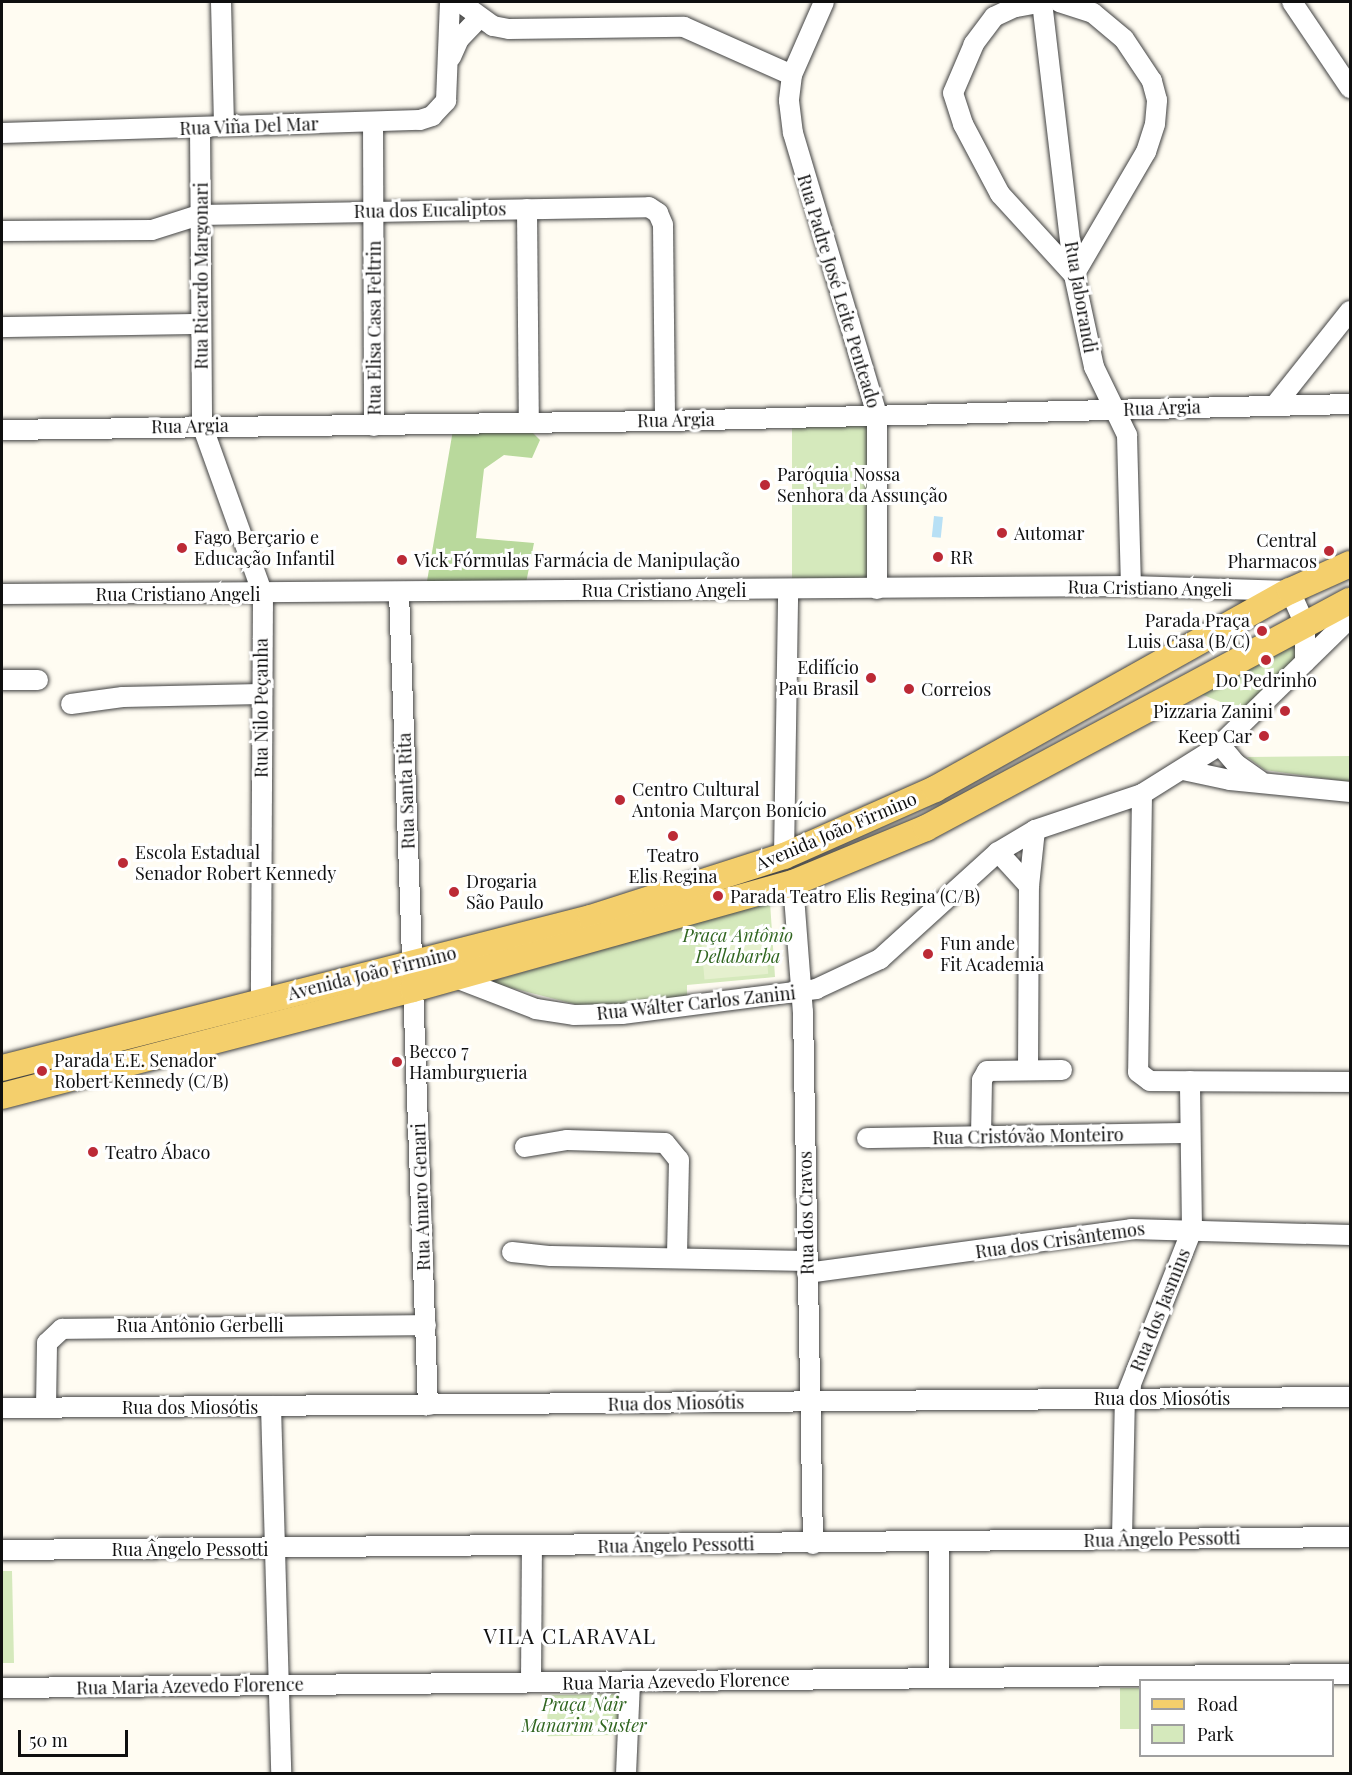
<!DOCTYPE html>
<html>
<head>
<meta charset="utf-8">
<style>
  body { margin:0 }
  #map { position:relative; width:1352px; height:1775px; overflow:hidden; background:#fffcf2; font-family:"Playfair Display",serif }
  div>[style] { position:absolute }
  .green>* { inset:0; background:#d5e9bc; transform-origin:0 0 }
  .forest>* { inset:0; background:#b9d99c }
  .pitch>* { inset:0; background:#e5f0ce; transform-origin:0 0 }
  .water>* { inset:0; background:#b8e0f5; transform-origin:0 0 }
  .roads { filter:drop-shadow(0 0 2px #424242) drop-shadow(0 0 2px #424242) }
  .minor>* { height:20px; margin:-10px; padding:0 10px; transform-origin:10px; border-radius:10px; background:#fff }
  .major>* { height:26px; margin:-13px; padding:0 13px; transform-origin:13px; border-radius:13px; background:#f4cf6c }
  .dots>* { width:16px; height:16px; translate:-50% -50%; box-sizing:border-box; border:3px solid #fff; border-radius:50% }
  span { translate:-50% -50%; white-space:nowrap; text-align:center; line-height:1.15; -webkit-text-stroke:6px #fff; paint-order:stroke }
  .street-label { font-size:18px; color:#0f0f0f }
  .poi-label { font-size:18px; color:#0f0f0f }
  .left { translate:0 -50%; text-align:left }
  .right { translate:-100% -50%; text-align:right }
  .park-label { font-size:18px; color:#316621; font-style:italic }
  .quarter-label { font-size:21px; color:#0f0f0f; letter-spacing:1.5px }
  .frame { position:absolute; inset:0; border:3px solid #0f0f0f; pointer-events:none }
  .legend { position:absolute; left:1139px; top:1679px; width:195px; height:78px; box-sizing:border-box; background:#fff; border:2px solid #9f9f9f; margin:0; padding:8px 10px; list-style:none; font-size:18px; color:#0f0f0f }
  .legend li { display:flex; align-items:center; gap:12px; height:30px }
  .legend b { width:30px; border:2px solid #9f9f9f }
  .scale { position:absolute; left:18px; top:1730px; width:110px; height:27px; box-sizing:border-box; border:3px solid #0f0f0f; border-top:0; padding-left:8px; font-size:18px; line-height:21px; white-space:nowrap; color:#0f0f0f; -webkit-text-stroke:4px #fff; paint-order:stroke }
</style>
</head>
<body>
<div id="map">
  <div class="green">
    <i style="left:792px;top:426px;width:77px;height:155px"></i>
    <i style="clip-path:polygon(1298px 640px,1295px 660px,1245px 712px,1201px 694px)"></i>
    <i style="clip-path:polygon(1350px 756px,1350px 782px,1265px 770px,1247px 757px)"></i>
    <i style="clip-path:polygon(770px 902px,775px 977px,687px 985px,687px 998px,628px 1005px,578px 1005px,489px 982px)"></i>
    <i style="clip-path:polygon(2px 1571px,12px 1571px,14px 1663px,2px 1663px)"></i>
    <i style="left:1120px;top:1688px;width:20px;height:41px"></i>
    <i style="left:619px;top:1694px;width:41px;height:72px;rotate:89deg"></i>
  </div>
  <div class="forest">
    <i style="clip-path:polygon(453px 430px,532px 432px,540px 440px,532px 458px,504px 455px,484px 469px,476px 538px,534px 543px,526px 583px,426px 587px)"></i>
  </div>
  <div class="pitch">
    <i style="left:765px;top:937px;width:37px;height:64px;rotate:85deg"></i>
  </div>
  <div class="water">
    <i style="left:934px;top:516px;width:9px;height:21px;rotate:6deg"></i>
  </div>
  <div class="roads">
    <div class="minor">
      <i style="left:221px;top:2px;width:124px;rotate:88.6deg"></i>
      <i style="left:460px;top:2px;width:41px;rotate:36deg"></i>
      <i style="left:493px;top:26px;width:16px;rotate:11deg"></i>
      <i style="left:509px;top:29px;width:175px;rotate:-0.7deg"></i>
      <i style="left:684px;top:27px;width:118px;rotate:24deg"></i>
      <i style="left:824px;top:2px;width:80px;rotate:113.7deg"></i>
      <i style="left:792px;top:75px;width:26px;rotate:97deg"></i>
      <i style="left:789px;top:101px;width:32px;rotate:83deg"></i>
      <i style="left:793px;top:133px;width:293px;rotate:73.4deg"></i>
      <i style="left:877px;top:414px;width:175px;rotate:90deg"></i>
      <i style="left:1042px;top:2px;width:275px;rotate:83.3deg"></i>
      <i style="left:1074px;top:275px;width:94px;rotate:77.7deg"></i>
      <i style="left:1094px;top:367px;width:76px;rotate:64.1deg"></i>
      <i style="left:1127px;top:435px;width:151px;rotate:88.5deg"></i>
      <i style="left:1044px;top:2px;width:29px;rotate:170deg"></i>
      <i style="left:1015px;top:7px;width:23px;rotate:155deg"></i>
      <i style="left:994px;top:17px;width:34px;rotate:127deg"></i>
      <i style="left:974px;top:44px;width:53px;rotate:113.2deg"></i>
      <i style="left:953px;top:93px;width:33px;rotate:72deg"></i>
      <i style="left:963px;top:124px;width:79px;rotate:62.1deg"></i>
      <i style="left:1000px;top:194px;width:110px;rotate:47.6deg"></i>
      <i style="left:1074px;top:275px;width:143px;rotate:-59.7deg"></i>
      <i style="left:1146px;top:152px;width:29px;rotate:-72deg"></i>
      <i style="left:1155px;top:124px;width:24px;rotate:-85deg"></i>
      <i style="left:1157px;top:100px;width:20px;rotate:-105deg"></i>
      <i style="left:1152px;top:81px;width:50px;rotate:-123.7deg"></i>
      <i style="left:1124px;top:39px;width:40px;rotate:-140deg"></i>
      <i style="left:1093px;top:13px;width:35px;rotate:-162deg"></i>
      <i style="left:1292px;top:2px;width:104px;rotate:56deg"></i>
      <i style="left:451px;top:57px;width:20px;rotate:-66deg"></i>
      <i style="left:459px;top:39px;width:29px;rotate:-46deg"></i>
      <i style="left:373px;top:122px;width:304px;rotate:89.8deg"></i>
      <i style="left:200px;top:127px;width:298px;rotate:89.6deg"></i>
      <i style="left:202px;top:425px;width:180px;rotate:70.2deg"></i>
      <i style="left:263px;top:594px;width:407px;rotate:90.3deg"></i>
      <i style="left:2px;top:133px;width:418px;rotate:-1.8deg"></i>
      <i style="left:420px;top:120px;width:13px;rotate:-18deg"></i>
      <i style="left:432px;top:116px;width:21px;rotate:-47deg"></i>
      <i style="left:446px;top:101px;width:99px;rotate:-87.7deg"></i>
      <i style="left:527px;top:209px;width:211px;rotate:89.5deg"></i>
      <i style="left:2px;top:231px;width:150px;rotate:-0.4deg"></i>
      <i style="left:152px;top:230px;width:49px;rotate:-17.7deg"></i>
      <i style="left:199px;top:215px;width:450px;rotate:-1deg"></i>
      <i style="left:649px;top:207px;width:11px;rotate:34deg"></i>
      <i style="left:658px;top:213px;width:13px;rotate:67deg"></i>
      <i style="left:663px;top:225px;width:196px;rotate:89.4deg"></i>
      <i style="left:2px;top:327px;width:197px;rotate:-0.9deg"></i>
      <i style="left:1276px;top:404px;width:119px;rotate:-51.5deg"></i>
      <i style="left:2px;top:430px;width:663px;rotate:-0.78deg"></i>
      <i style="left:665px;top:421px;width:685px;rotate:-1.42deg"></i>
      <i style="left:399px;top:592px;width:814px;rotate:87.96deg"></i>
      <i style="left:2px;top:594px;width:1129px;rotate:-0.41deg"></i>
      <i style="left:1131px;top:586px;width:159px;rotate:1.8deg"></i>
      <i style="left:1290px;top:591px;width:36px;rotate:66deg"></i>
      <i style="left:1305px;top:624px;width:38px;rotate:90deg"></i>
      <i style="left:2px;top:680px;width:36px"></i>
      <i style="left:71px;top:704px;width:52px;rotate:-7.7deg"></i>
      <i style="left:123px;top:697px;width:138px;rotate:-1.2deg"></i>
      <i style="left:1220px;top:745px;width:25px;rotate:50deg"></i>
      <i style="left:1236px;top:764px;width:29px;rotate:35deg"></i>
      <i style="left:1183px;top:770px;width:48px;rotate:12deg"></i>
      <i style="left:1230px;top:780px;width:121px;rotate:5.7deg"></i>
      <i style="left:1142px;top:794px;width:278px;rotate:90.8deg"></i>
      <i style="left:1138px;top:1072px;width:15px;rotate:37deg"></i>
      <i style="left:1150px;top:1081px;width:200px;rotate:0.3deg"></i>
      <i style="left:998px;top:852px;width:46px;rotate:47.6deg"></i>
      <i style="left:784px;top:856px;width:266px;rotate:-89.1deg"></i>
      <i style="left:793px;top:883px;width:129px;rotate:85.6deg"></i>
      <i style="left:803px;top:1012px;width:532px;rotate:88.92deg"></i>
      <i style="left:453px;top:977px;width:89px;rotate:21.1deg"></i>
      <i style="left:536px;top:1009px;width:38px;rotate:9deg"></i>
      <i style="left:574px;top:1015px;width:48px;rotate:-1.2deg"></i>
      <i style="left:622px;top:1014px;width:196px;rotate:-7.3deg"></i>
      <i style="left:816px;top:989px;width:71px;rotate:-25.1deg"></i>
      <i style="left:880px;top:959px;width:159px;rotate:-42.2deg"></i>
      <i style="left:998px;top:852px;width:43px;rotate:-30.7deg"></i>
      <i style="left:1035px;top:830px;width:113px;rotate:-18.6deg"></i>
      <i style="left:1142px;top:794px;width:92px;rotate:-32.1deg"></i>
      <i style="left:1220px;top:745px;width:182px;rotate:-44.3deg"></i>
      <i style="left:1028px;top:1069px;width:183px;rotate:-89.7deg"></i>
      <i style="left:1029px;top:886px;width:56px;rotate:-83.9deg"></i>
      <i style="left:981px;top:1137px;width:57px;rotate:-89deg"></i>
      <i style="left:982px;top:1080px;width:10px;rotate:-61deg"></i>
      <i style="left:987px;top:1071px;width:75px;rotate:-0.8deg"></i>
      <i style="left:867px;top:1138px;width:323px;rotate:-0.9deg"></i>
      <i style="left:525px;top:1147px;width:43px;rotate:-9.5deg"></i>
      <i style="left:567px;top:1140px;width:98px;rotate:1.8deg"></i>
      <i style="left:665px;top:1143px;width:22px;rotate:51deg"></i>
      <i style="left:679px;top:1160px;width:98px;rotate:91.2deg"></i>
      <i style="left:512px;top:1252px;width:39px;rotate:6deg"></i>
      <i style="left:551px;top:1256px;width:256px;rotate:1.1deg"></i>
      <i style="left:807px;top:1273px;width:327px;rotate:-7.7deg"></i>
      <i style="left:1131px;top:1229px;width:219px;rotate:1.6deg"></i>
      <i style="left:271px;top:1406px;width:368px;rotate:88.4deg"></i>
      <i style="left:2px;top:1408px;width:1348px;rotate:-0.47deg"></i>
      <i style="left:46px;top:1408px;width:65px;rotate:-89.1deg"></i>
      <i style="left:47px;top:1343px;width:21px;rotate:-43deg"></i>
      <i style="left:62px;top:1329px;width:364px;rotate:-0.6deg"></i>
      <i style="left:1122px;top:1538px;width:139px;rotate:-88.8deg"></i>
      <i style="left:1125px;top:1399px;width:182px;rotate:-68.4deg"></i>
      <i style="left:1192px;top:1230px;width:149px;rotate:-90.8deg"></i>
      <i style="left:939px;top:1543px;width:135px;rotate:90deg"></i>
      <i style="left:2px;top:1550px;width:1348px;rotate:-0.55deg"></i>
      <i style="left:531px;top:1682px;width:135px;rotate:-89.6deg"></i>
      <i style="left:2px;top:1688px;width:1348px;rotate:-0.6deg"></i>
      <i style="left:626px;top:1774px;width:91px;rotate:-87.5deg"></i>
    </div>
    <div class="major">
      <i style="left:2px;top:1068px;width:608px;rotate:-14.29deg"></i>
      <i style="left:591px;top:918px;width:203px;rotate:-17.8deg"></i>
      <i style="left:784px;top:856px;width:165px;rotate:-23.9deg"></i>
      <i style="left:935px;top:789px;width:406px;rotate:-29.2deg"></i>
      <i style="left:1290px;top:591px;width:66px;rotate:-24.2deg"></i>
      <i style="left:2px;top:1096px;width:425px;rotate:-14.6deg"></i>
      <i style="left:413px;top:989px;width:395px;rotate:-15.6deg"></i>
      <i style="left:793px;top:883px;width:144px;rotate:-22.5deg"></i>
      <i style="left:926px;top:828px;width:481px;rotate:-28.2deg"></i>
    </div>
  </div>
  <div class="dots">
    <i style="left:765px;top:485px;background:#bc2a36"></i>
    <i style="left:1002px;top:533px;background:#bc2a36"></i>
    <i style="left:182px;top:548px;background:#bc2a36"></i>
    <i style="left:1329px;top:551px;background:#bc2a36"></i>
    <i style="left:938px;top:557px;background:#bc2a36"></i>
    <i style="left:402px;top:560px;background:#bc2a36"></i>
    <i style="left:1262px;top:631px;background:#bc2a36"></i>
    <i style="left:1266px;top:660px;background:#bc2a36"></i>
    <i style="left:871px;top:678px;background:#bc2a36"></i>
    <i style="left:909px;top:689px;background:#bc2a36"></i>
    <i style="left:1285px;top:711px;background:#bc2a36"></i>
    <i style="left:1264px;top:736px;background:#bc2a36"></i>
    <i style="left:620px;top:800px;background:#bc2a36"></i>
    <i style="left:673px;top:836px;background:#bc2a36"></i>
    <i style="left:123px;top:863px;background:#bc2a36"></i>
    <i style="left:454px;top:892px;background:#bc2a36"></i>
    <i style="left:718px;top:896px;background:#bc2a36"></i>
    <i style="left:928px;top:954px;background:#bc2a36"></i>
    <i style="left:397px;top:1062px;background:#bc2a36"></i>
    <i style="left:42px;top:1071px;background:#bc2a36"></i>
    <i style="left:93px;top:1152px;background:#bc2a36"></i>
  </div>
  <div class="street-label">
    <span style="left:249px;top:126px;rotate:-2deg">Rua Viña Del Mar</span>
    <span style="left:430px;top:210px;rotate:-1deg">Rua dos Eucaliptos</span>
    <span style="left:201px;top:276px;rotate:-90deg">Rua Ricardo Margonari</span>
    <span style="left:839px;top:291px;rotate:73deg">Rua Padre José Leite Penteado</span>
    <span style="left:1081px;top:297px;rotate:80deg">Rua Jaborandi</span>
    <span style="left:374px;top:328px;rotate:-90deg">Rua Elisa Casa Feltrin</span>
    <span style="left:1162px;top:408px;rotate:-2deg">Rua Argia</span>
    <span style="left:676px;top:420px;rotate:-1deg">Rua Argia</span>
    <span style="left:190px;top:426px;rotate:-1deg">Rua Argia</span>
    <span style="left:1150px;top:588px;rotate:1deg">Rua Cristiano Angeli</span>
    <span style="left:664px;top:590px">Rua Cristiano Angeli</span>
    <span style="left:178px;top:594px">Rua Cristiano Angeli</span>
    <span style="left:261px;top:708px;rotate:-90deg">Rua Nilo Peçanha</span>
    <span style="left:406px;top:791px;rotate:-92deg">Rua Santa Rita</span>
    <span style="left:836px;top:831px;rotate:-23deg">Avenida João Firmino</span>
    <span style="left:372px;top:973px;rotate:-14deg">Avenida João Firmino</span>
    <span style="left:696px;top:1003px;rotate:-6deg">Rua Wálter Carlos Zanini</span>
    <span style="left:1028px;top:1136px;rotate:-1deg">Rua Cristóvão Monteiro</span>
    <span style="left:421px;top:1197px;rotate:-92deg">Rua Amaro Genari</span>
    <span style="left:806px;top:1213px;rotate:-91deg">Rua dos Cravos</span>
    <span style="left:1060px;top:1240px;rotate:-8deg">Rua dos Crisântemos</span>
    <span style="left:1160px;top:1310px;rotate:-68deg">Rua dos Jasmins</span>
    <span style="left:200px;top:1325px">Rua Antônio Gerbelli</span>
    <span style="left:1162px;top:1398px">Rua dos Miosótis</span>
    <span style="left:676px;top:1403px;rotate:-1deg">Rua dos Miosótis</span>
    <span style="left:190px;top:1407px">Rua dos Miosótis</span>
    <span style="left:1162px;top:1539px;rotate:-1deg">Rua Ângelo Pessotti</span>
    <span style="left:676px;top:1545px;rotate:-1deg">Rua Ângelo Pessotti</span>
    <span style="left:190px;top:1549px">Rua Ângelo Pessotti</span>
    <span style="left:676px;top:1681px;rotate:-1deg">Rua Maria Azevedo Florence</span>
    <span style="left:190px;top:1686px;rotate:-1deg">Rua Maria Azevedo Florence</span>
  </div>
  <div class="poi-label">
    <span class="left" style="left:777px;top:485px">Paróquia Nossa<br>Senhora da Assunção</span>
    <span class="left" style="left:1014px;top:533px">Automar</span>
    <span class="left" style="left:194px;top:548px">Fago Berçario e<br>Educação Infantil</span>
    <span class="right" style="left:1317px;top:551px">Central<br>Pharmacos</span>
    <span class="left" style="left:950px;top:557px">RR</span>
    <span class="left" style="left:414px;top:560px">Vick Fórmulas Farmácia de Manipulação</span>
    <span class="right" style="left:1250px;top:631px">Parada Praça<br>Luis Casa (B/C)</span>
    <span class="right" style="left:859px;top:678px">Edifício<br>Pau Brasil</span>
    <span style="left:1266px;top:680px">Do Pedrinho</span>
    <span class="left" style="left:921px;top:689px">Correios</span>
    <span class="right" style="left:1273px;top:711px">Pizzaria Zanini</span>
    <span class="right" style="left:1252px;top:736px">Keep Car</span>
    <span class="left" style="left:632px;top:800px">Centro Cultural<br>Antonia Marçon Bonício</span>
    <span class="left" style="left:135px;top:863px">Escola Estadual<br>Senador Robert Kennedy</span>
    <span style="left:673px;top:866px">Teatro<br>Elis Regina</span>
    <span class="left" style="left:466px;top:892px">Drogaria<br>São Paulo</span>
    <span class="left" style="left:730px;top:896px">Parada Teatro Elis Regina (C/B)</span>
    <span class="left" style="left:940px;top:954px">Fun ande<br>Fit Academia</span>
    <span class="left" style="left:409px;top:1062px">Becco 7<br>Hamburgueria</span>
    <span class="left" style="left:54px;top:1071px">Parada E.E. Senador<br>Robert Kennedy (C/B)</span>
    <span class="left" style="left:105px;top:1152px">Teatro Ábaco</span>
  </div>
  <div class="park-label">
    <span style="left:738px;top:946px">Praça Antônio<br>Dellabarba</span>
    <span style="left:584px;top:1715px">Praça Nair<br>Manarim Suster</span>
  </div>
  <div class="quarter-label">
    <span style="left:570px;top:1635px">VILA CLARAVAL</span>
  </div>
  <div class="frame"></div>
  <ul class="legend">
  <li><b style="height:8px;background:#f4cf6c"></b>Road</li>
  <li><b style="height:16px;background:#d5e9bc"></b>Park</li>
  </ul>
  <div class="scale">50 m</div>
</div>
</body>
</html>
